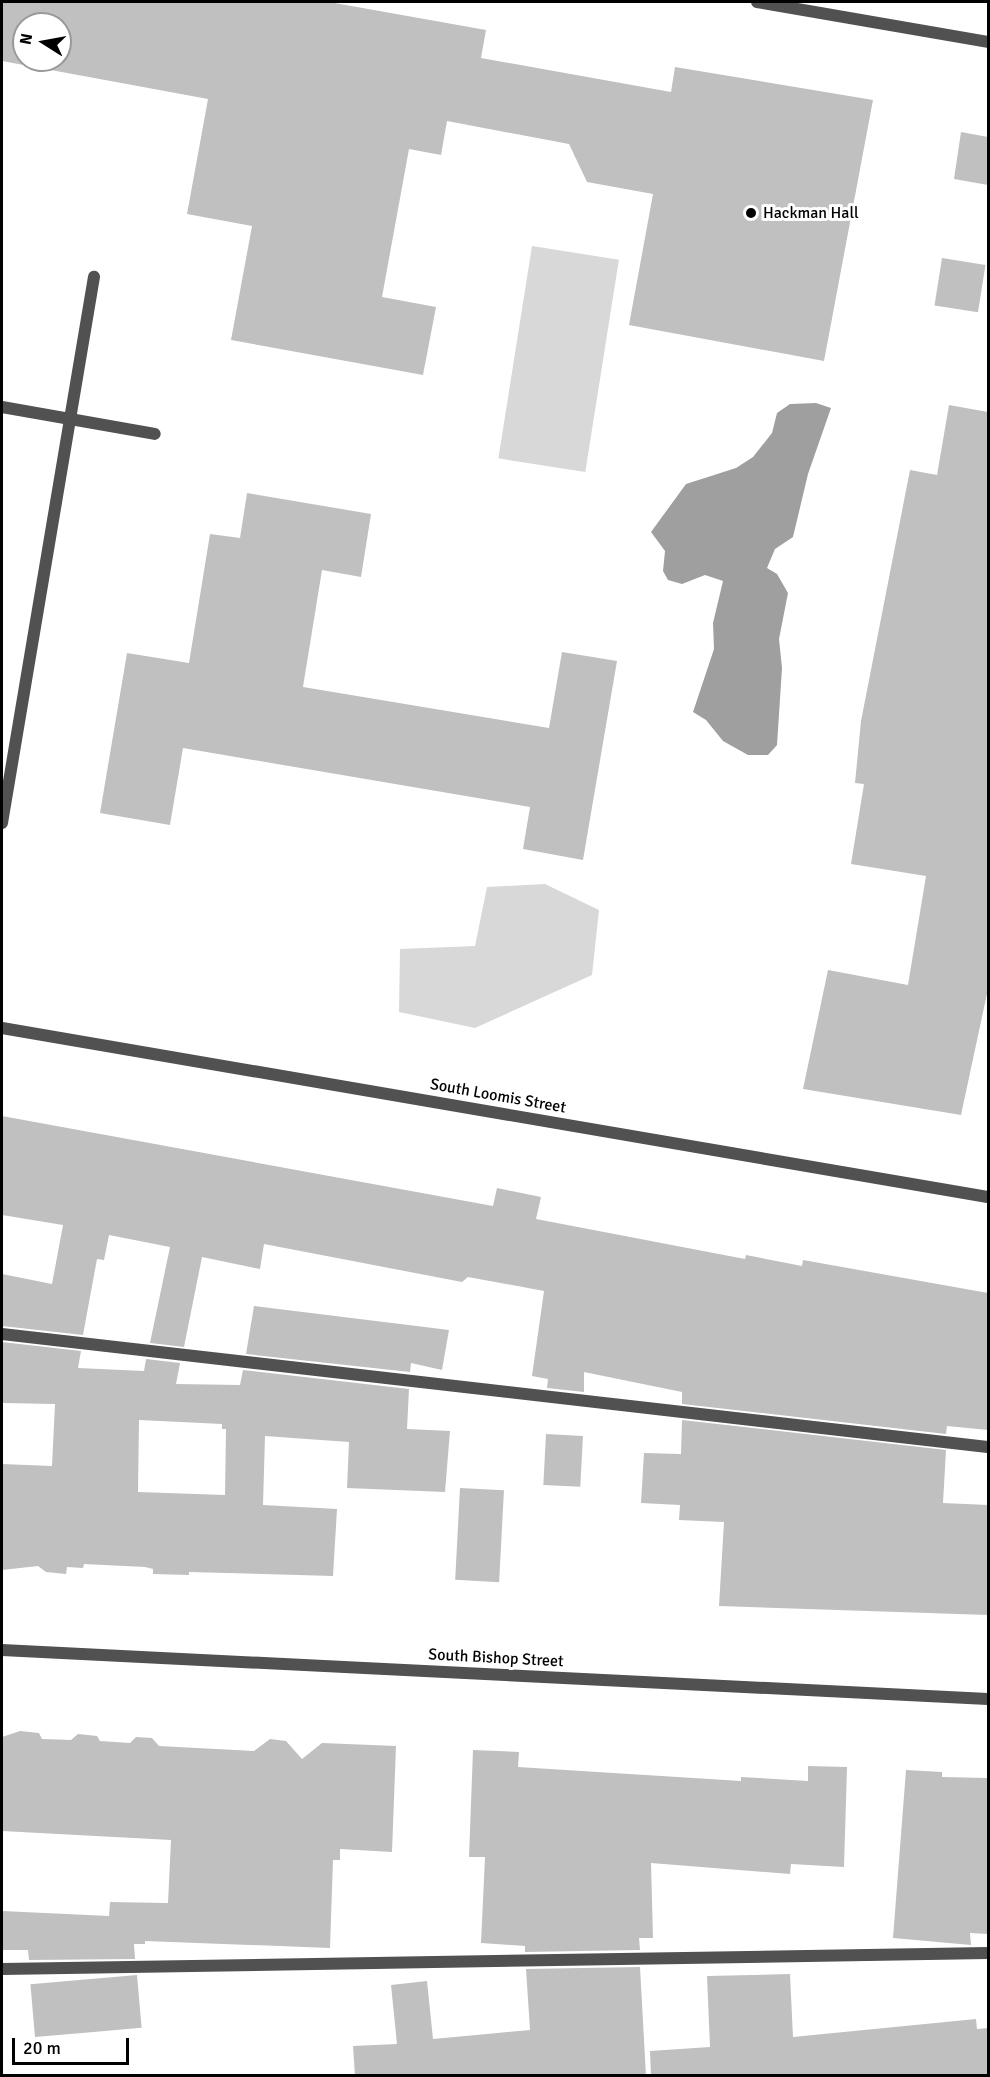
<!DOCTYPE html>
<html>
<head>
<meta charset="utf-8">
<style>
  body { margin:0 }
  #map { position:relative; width:990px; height:2077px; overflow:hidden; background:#fff; font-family:Signika,sans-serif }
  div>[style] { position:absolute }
  .green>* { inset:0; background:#d8d8d8; transform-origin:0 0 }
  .water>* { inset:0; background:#9f9f9f }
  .building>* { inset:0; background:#c0c0c0; transform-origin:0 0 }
  .service>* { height:12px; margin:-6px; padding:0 6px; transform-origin:6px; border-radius:6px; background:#515151 }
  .minor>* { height:12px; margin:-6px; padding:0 6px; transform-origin:6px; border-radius:6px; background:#515151 }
  .dots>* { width:16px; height:16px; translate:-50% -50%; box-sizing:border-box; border:3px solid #fff; border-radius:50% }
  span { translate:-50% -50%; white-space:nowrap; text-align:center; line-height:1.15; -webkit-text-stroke:6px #fff; paint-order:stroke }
  .poi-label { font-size:16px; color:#000 }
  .left { translate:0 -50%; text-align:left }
  .street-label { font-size:16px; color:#000 }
  .frame { position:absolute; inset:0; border:3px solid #000; pointer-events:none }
  .north { position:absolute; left:12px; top:12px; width:60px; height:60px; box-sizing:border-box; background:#fff; border:2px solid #999; border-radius:50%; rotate:281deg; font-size:16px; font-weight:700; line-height:24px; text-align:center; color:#000 }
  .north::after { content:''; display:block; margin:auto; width:21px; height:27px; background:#000; clip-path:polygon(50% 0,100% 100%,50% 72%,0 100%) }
  .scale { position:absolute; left:12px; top:2038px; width:117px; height:27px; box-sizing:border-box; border:3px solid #000; border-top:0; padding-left:8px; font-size:18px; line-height:21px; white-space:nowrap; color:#000; -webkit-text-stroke:4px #fff; paint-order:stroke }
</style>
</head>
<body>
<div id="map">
  <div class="green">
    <i style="left:532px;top:246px;width:88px;height:215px;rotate:9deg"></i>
    <i style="clip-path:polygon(545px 884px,599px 910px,592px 975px,475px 1028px,399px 1012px,400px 949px,475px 946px,487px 887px)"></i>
  </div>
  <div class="water">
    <i style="clip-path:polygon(816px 403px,831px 408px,808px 474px,793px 537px,775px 549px,767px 568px,777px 574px,788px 593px,779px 639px,782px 668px,777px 745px,768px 755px,748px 755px,723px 741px,706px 720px,693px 712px,714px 649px,713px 623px,723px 581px,705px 575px,682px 584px,668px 580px,663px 571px,665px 551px,651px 532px,686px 484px,736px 468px,753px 457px,772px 433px,777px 413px,790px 404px)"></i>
  </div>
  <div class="building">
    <i style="clip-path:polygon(evenodd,2px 2px,329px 2px,486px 30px,481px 58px,671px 92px,675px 67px,873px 100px,824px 361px,629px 325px,653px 194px,587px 182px,569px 144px,447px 121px,441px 155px,409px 149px,382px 297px,436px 307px,423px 375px,231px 340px,252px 226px,187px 214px,208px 99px,2px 61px,2px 2px,24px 24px,60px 24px,60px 60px,24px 60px,24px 24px)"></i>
    <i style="clip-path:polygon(961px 132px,988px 137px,988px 185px,954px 179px)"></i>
    <i style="left:942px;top:258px;width:44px;height:48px;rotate:9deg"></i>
    <i style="clip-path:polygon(949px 405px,988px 412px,988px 989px,961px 1115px,803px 1089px,828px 970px,908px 985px,926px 876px,851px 864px,864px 784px,855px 783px,861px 721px,910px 470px,937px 475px)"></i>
    <i style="clip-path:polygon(247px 493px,371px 514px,361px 577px,322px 570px,303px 687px,549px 728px,562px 652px,617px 661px,583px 860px,523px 849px,530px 807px,183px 748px,170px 825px,100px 813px,127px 653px,189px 663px,210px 534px,240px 538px)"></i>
    <i style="clip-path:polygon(2px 1116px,493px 1206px,497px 1188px,541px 1197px,536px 1219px,745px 1259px,746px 1255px,802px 1266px,803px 1260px,988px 1293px,988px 1430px,947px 1426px,946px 1434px,682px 1404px,682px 1392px,584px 1372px,584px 1392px,547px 1388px,548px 1379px,532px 1376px,544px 1291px,468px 1277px,462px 1282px,264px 1244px,260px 1269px,202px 1257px,184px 1347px,150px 1343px,170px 1247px,109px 1235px,104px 1260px,97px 1259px,83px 1335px,2px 1326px,2px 1274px,52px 1284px,63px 1225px,2px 1215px)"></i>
    <i style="clip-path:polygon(254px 1306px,449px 1330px,442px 1370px,411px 1363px,410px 1372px,246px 1354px)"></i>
    <i style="clip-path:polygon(evenodd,2px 1342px,81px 1351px,78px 1368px,144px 1371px,146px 1359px,180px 1363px,176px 1384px,240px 1385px,243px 1370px,409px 1389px,407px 1429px,450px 1431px,445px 1492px,347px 1488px,349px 1442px,265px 1436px,263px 1505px,337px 1509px,333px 1576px,189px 1572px,189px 1575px,153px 1574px,153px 1569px,145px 1567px,84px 1564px,83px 1568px,67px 1567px,66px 1574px,46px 1572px,38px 1566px,2px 1570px,2px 1464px,52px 1466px,55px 1404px,2px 1403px,2px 1342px,139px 1420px,222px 1424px,222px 1429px,226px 1429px,225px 1495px,138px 1492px,139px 1420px)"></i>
    <i style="clip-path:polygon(682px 1420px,946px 1450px,943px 1503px,988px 1505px,988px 1615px,719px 1606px,724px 1522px,679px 1520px,680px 1505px,641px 1503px,644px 1453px,681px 1454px)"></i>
    <i style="left:546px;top:1434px;width:37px;height:51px;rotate:3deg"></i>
    <i style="left:460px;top:1488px;width:44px;height:92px;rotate:3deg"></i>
    <i style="clip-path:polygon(20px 1731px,39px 1733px,42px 1739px,71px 1740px,78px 1734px,97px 1736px,100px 1741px,130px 1743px,136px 1737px,152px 1738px,159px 1746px,254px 1751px,270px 1739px,286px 1741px,302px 1759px,322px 1743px,396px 1746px,392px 1852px,340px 1849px,340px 1860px,333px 1860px,330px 1948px,145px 1941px,145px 1944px,134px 1944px,135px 1959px,29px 1960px,28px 1950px,2px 1950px,2px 1911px,109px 1916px,110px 1902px,168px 1903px,171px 1840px,2px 1831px,2px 1737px)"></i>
    <i style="clip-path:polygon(473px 1750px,519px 1752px,518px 1767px,741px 1781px,741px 1777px,808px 1781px,808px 1766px,847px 1767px,844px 1867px,791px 1864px,790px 1874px,651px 1863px,653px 1938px,639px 1938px,640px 1950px,525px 1952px,525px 1946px,481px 1943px,485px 1857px,469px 1857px)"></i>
    <i style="clip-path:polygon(906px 1770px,942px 1772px,942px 1777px,988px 1778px,988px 1934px,970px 1933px,971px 1945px,893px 1938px)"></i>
    <i style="clip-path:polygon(640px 1967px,646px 2076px,355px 2076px,353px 2046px,397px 2044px,391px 1985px,427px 1981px,433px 2039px,530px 2030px,526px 1969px)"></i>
    <i style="clip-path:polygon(790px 1974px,793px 2037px,976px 2019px,977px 2029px,988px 2028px,988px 2076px,651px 2076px,650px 2051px,710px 2047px,707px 1976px)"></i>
    <i style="left:137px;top:1975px;width:53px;height:107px;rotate:85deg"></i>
  </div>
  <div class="service">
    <i style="left:2px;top:407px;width:155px;rotate:10deg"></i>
    <i style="left:2px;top:823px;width:554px;rotate:-80.44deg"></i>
    <i style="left:2px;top:1334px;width:992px;rotate:6.54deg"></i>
    <i style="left:2px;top:1969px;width:986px;rotate:-0.93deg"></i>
  </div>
  <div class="minor">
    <i style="left:757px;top:2px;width:234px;rotate:9.8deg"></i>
    <i style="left:2px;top:1028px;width:1000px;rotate:9.73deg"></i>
    <i style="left:2px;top:1650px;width:987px;rotate:2.85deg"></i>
  </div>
  <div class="dots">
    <i style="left:751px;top:213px;background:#000"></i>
  </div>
  <div class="poi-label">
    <span class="left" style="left:763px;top:213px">Hackman Hall</span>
  </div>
  <div class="street-label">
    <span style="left:498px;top:1096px;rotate:10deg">South Loomis Street</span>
    <span style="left:496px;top:1658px;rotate:3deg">South Bishop Street</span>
  </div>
  <div class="frame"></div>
  <div class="north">N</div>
  <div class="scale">20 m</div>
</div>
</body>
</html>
